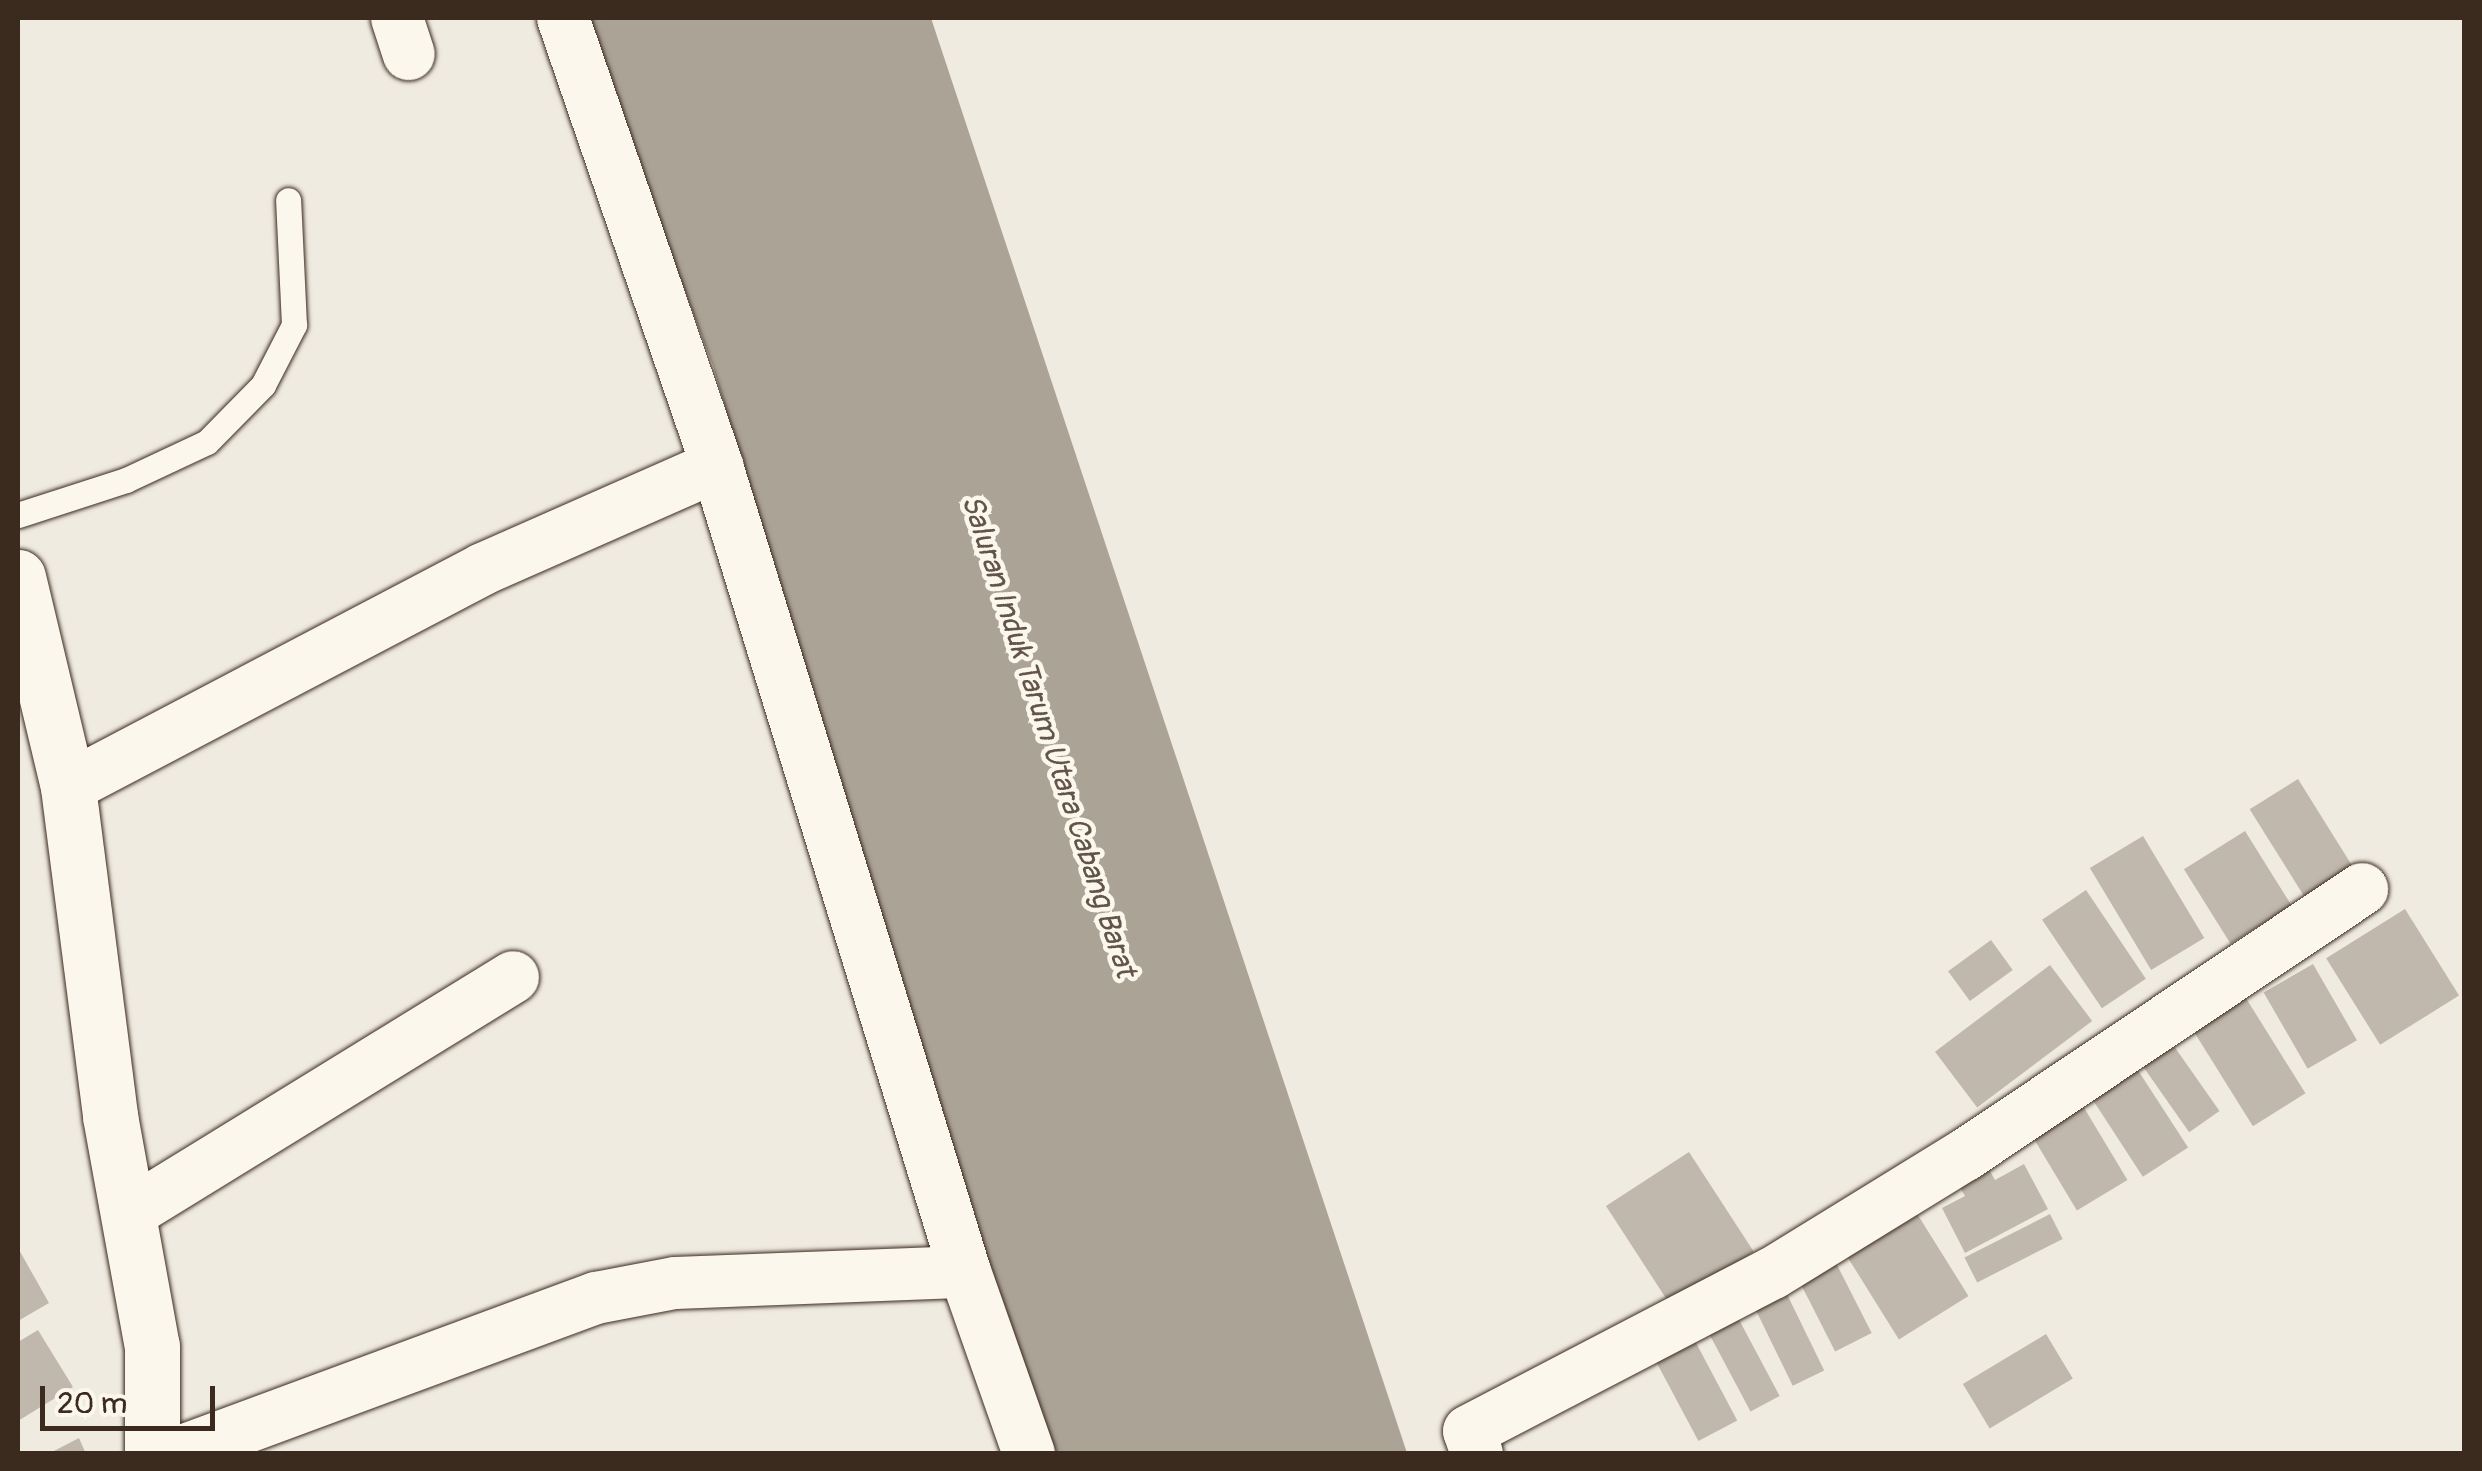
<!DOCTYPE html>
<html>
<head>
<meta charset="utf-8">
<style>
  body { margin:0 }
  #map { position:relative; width:2482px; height:1471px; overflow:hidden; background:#f0ebe0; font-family:Pangolin,sans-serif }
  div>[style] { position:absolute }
  .water>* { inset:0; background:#aca397 }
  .building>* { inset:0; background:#c0b8ad; transform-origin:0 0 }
  .roads { filter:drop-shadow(0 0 2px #3b2a1e) drop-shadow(0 0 2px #3b2a1e) }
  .service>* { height:25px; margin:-12.5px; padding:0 12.5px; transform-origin:12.5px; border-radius:12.5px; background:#fbf7ec }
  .minor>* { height:52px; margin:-26px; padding:0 26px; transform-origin:26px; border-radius:26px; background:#fbf7ec }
  .primary>* { height:55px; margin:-27.5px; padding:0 27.5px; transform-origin:27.5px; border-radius:27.5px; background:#fbf7ec }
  span { translate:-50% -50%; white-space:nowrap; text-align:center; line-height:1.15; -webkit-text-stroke:9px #fbf7ec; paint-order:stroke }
  .water-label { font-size:30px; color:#635448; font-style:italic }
  .frame { position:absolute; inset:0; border:20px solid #3b2a1e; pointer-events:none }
  .scale { position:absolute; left:40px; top:1386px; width:175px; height:45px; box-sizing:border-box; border:5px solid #3b2a1e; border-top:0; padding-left:12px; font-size:30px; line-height:35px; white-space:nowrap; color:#3b2a1e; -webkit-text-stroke:8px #fbf7ec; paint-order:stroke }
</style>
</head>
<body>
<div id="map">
  <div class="water">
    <i style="clip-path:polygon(583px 18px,931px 18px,1407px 1453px,1038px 1453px,713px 366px)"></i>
  </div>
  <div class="building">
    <i style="left:2298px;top:779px;width:106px;height:57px;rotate:58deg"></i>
    <i style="left:2245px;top:831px;width:88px;height:72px;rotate:58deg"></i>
    <i style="left:2143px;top:836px;width:119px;height:62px;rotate:59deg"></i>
    <i style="left:2086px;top:890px;width:107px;height:53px;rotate:56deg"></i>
    <i style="left:2405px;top:909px;width:102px;height:93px;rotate:58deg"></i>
    <i style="left:1991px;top:940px;width:37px;height:53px;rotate:54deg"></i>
    <i style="left:2313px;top:964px;width:88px;height:57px;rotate:60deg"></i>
    <i style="left:2050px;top:965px;width:70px;height:144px;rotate:53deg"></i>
    <i style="left:2244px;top:995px;width:116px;height:62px;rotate:58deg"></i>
    <i style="left:2169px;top:1039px;width:88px;height:37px;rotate:55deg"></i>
    <i style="left:2132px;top:1061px;width:103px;height:54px;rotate:57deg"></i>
    <i style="left:2077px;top:1096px;width:98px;height:59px;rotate:59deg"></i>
    <i style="left:1689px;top:1152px;width:119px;height:99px;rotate:57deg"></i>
    <i style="clip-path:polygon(1982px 1157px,1995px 1180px,2024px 1164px,2048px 1209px,1965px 1253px,1942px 1208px,1965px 1196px,1952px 1174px)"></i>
    <i style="left:1916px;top:1212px;width:99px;height:82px;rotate:58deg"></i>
    <i style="left:2050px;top:1214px;width:28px;height:96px;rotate:63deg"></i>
    <i style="clip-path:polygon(18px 1248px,49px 1303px,18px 1321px)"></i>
    <i style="left:1834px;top:1259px;width:83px;height:41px;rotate:63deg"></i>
    <i style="left:1783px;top:1286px;width:94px;height:35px;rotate:64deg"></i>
    <i style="left:1736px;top:1314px;width:93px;height:33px;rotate:62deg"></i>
    <i style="clip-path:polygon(38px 1330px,73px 1387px,18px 1421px,18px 1342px)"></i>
    <i style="left:2046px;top:1334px;width:52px;height:97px;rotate:59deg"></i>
    <i style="left:1695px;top:1341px;width:90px;height:44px;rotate:62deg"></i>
    <i style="clip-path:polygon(79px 1438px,86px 1454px,48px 1454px)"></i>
  </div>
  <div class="roads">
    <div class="service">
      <i style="left:18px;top:515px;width:114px;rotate:-18deg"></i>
      <i style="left:126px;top:480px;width:89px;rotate:-25.1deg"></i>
      <i style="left:207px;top:442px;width:80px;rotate:-45.5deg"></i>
      <i style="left:263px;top:385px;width:68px;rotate:-62.7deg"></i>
      <i style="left:294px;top:325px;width:125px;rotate:-92.7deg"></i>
    </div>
    <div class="minor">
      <i style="left:397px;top:18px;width:38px;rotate:72deg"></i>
      <i style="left:563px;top:18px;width:474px;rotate:71deg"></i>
      <i style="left:717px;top:466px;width:843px;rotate:72.9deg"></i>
      <i style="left:965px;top:1272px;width:193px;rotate:70.6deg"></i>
      <i style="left:68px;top:787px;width:469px;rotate:-27.7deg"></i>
      <i style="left:483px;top:569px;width:256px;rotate:-23.8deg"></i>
      <i style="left:128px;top:1214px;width:452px;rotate:-31.6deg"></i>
      <i style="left:174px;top:1454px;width:450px;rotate:-20.3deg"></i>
      <i style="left:596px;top:1298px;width:80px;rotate:-10.8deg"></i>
      <i style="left:675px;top:1283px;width:290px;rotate:-2.2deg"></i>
      <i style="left:1477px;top:1454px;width:24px;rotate:-109deg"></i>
      <i style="left:1469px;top:1431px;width:343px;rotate:-27.5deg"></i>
      <i style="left:1773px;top:1273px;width:225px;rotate:-31.6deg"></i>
      <i style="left:1965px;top:1155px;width:478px;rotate:-33.8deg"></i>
    </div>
    <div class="primary">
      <i style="left:18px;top:577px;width:216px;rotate:76.6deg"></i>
      <i style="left:68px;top:787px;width:332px;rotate:82.7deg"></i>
      <i style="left:110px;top:1116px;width:234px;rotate:79.7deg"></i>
      <i style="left:152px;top:1346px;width:108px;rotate:90deg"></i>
    </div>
  </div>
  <div class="water-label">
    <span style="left:1048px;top:736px;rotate:72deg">Saluran Induk Tarum Utara Cabang Barat</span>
  </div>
  <div class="frame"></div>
  <div class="scale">20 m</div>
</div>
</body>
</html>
